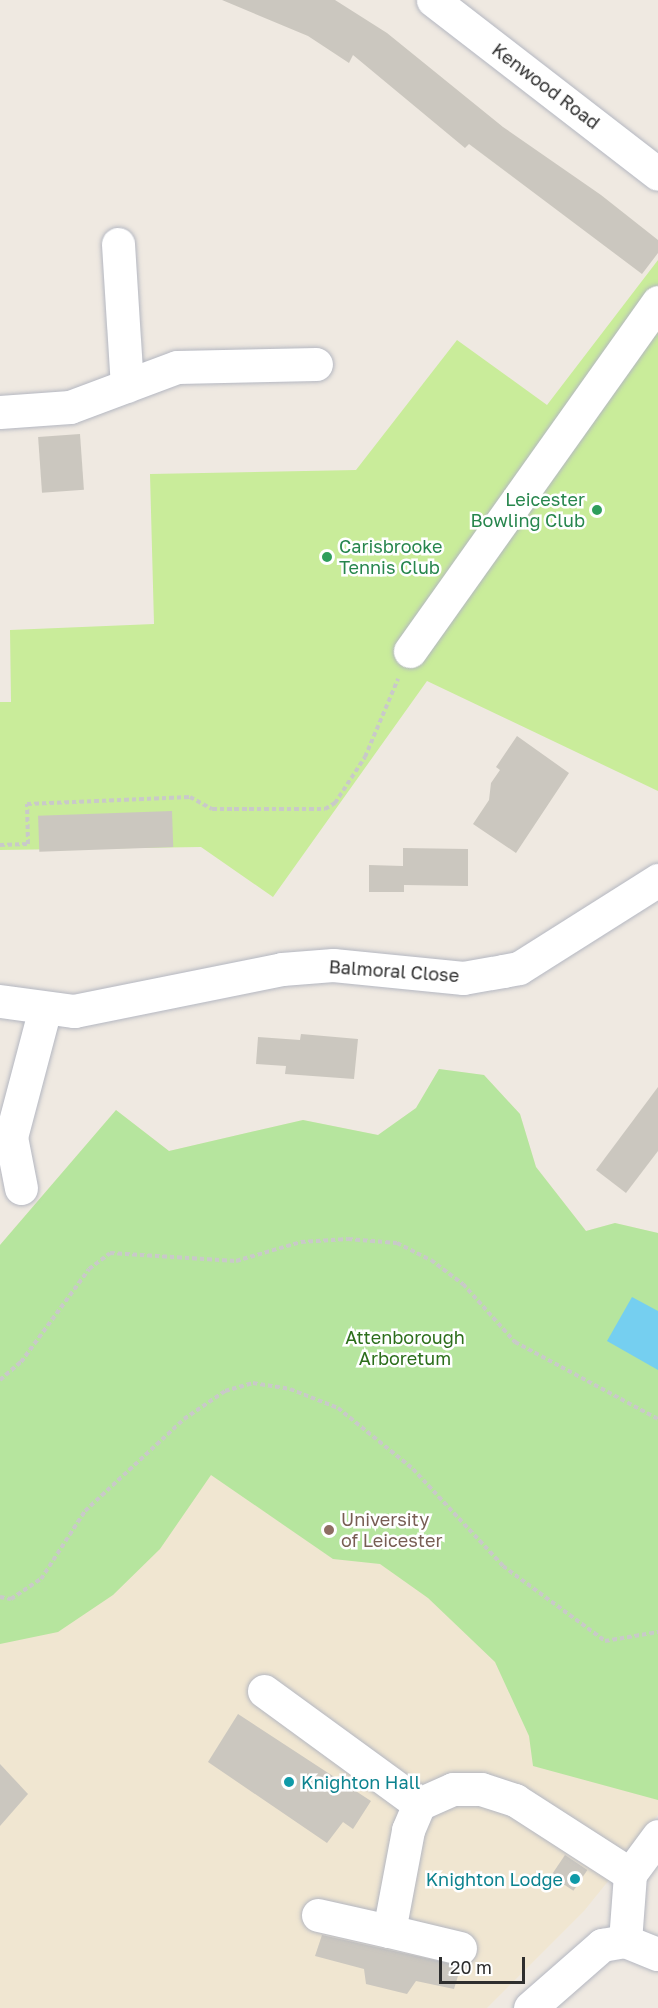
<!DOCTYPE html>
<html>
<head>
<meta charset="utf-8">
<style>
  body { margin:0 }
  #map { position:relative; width:658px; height:2008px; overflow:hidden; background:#efe9e1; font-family:"Golos Text",sans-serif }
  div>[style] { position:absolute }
  .education>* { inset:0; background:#f0e6d1 }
  .green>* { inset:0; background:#b6e59e }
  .pitch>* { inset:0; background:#c9ec9a }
  .water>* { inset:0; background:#75cff0 }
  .building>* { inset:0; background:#cbc7bf; transform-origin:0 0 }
  .path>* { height:4px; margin-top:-2px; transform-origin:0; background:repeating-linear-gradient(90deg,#c9c9c9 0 4.5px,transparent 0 7.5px) }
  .roads { filter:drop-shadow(0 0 2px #b4b7c1) drop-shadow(0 0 2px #b4b7c1) }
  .minor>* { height:33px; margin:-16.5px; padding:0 16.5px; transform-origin:16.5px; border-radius:16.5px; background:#fff }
  .dots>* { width:16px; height:16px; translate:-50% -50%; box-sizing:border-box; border:3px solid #fff; border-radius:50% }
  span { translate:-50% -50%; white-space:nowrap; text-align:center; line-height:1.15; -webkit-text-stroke:5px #fff; paint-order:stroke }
  .street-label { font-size:18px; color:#2e2e2e }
  .leisure-label { font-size:18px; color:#27864d }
  .right { translate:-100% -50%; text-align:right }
  .left { translate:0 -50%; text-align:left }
  .park-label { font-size:18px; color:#2c6e1b }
  .education-label { font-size:18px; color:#785e54 }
  .culture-label { font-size:18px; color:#0d838f }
  .scale { position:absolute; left:439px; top:1957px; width:86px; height:27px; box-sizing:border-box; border:3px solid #2e2e2e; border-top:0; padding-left:8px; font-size:18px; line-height:21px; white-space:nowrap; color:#2e2e2e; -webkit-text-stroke:4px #fff; paint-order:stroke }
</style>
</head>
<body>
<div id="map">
  <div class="education">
    <i style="clip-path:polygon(439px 1069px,484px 1075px,520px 1114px,536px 1167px,586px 1231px,615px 1223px,658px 1233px,658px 1815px,607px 1873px,609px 1880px,584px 1911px,487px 2008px,0 2008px,0 1245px,116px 1110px,169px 1151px,303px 1120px,378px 1135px,416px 1108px)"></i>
  </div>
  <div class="green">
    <i style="clip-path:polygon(439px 1069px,484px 1075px,520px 1114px,536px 1167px,586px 1231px,615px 1223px,658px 1233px,658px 1800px,533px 1766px,529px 1736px,495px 1662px,428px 1598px,380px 1564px,333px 1559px,211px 1475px,160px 1549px,113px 1595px,58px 1632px,0 1644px,0 1245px,116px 1110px,169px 1151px,303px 1120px,378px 1135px,416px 1108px)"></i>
  </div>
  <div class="pitch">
    <i style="clip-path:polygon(658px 260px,658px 791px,427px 681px,273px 897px,201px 847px,0 850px,0 702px,11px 702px,10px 630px,154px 624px,150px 474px,356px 470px,457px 340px,547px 405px)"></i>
  </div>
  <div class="water">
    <i style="clip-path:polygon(632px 1297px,658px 1311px,658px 1370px,607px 1341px)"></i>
  </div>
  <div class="building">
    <i style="clip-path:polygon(222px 0,335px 0,387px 33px,503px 127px,601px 195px,658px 240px,658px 253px,642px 274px,469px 144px,465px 148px,353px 55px,349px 63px,308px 36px)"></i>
    <i style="left:80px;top:434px;width:56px;height:42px;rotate:86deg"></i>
    <i style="clip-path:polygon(517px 736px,569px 773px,516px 853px,473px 824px,489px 800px,491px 783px,500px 770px,496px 767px)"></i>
    <i style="left:172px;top:811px;width:36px;height:134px;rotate:88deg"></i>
    <i style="clip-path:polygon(403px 848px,468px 849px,468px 886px,404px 885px,404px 892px,369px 892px,369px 865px,403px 866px)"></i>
    <i style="clip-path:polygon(301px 1034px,358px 1039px,354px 1079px,285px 1074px,286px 1066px,256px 1064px,258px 1037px,300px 1040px)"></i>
    <i style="clip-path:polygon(658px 1087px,658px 1151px,626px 1193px,596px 1170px)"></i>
    <i style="clip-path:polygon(238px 1714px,371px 1801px,353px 1829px,343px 1822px,327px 1843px,208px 1762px)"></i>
    <i style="clip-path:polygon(0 1764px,28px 1794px,0 1826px)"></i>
    <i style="left:565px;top:1855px;width:27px;height:25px;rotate:34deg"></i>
    <i style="clip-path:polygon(322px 1935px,461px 1966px,454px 1989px,416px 1981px,407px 1994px,366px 1984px,364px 1969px,315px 1956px)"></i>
  </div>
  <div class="path">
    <i style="left:0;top:845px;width:28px;rotate:-2deg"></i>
    <i style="left:28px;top:844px;width:40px;rotate:-91.4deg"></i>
    <i style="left:27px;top:804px;width:163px;rotate:-2.5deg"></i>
    <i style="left:190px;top:797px;width:25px;rotate:29deg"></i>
    <i style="left:212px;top:809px;width:113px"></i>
    <i style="left:325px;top:809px;width:12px;rotate:-31deg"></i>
    <i style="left:335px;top:803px;width:55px;rotate:-56.9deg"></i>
    <i style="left:365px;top:757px;width:85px;rotate:-67.1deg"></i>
    <i style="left:0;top:1380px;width:28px;rotate:-41deg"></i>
    <i style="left:21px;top:1362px;width:115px;rotate:-53.8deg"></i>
    <i style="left:89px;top:1269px;width:26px;rotate:-37deg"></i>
    <i style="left:110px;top:1253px;width:126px;rotate:3.6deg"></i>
    <i style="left:236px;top:1261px;width:68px;rotate:-16.3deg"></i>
    <i style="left:301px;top:1242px;width:47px;rotate:-3.7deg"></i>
    <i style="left:348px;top:1239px;width:49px;rotate:4.7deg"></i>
    <i style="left:397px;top:1243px;width:38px;rotate:27deg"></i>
    <i style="left:431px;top:1260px;width:40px;rotate:37deg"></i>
    <i style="left:463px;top:1284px;width:78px;rotate:48.1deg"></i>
    <i style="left:515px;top:1342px;width:162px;rotate:28.3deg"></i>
    <i style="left:0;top:1597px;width:11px;rotate:10deg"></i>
    <i style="left:11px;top:1599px;width:36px;rotate:-34deg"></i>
    <i style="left:41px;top:1579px;width:81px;rotate:-57.1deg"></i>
    <i style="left:85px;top:1511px;width:135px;rotate:-42.9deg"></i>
    <i style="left:184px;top:1419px;width:50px;rotate:-34.3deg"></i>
    <i style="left:225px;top:1391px;width:29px;rotate:-16deg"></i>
    <i style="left:253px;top:1383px;width:37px;rotate:9deg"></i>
    <i style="left:290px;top:1389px;width:52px;rotate:21.6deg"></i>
    <i style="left:338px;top:1408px;width:97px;rotate:39.1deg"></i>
    <i style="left:413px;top:1469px;width:132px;rotate:47.1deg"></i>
    <i style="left:503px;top:1566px;width:127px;rotate:36.3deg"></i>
    <i style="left:605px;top:1641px;width:54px;rotate:-9.6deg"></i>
  </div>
  <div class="roads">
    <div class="minor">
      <i style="left:433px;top:0;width:284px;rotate:37.7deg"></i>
      <i style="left:118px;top:244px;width:142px;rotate:86.4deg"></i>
      <i style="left:0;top:412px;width:70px;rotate:-4.1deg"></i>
      <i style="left:70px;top:407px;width:114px;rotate:-20.5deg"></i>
      <i style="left:177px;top:367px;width:139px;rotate:-1.2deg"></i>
      <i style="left:410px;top:651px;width:428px;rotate:-54.6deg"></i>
      <i style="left:0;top:1001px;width:75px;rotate:7.7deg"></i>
      <i style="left:74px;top:1011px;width:212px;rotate:-11.4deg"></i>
      <i style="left:282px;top:969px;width:51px;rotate:-4.5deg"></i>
      <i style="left:333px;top:965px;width:131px;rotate:5.7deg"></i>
      <i style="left:463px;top:978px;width:41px;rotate:-9.9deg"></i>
      <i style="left:503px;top:971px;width:16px;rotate:-11deg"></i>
      <i style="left:519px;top:968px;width:165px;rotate:-32.3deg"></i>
      <i style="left:21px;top:1188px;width:52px;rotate:-101.1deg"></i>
      <i style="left:11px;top:1137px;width:133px;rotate:-75.2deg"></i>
      <i style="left:264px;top:1691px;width:192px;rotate:36.1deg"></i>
      <i style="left:419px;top:1804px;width:37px;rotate:-24deg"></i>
      <i style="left:453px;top:1789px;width:28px"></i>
      <i style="left:481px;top:1789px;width:36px;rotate:18deg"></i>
      <i style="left:515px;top:1800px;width:137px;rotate:32.8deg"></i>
      <i style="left:318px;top:1915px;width:73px;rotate:12.7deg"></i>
      <i style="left:389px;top:1931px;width:103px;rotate:-79.3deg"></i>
      <i style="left:408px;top:1830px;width:28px;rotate:-67deg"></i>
      <i style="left:389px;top:1931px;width:73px;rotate:13.5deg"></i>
      <i style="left:625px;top:1941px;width:67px;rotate:-85.7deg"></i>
      <i style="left:630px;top:1874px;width:47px;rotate:-53.6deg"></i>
      <i style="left:530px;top:2008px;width:96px;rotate:-41.2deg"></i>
      <i style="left:602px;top:1945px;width:23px;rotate:-10deg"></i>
      <i style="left:625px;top:1941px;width:35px;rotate:22deg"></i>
    </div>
  </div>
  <div class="dots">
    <i style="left:597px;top:510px;background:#2e9e5b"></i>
    <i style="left:327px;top:557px;background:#2e9e5b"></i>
    <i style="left:329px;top:1530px;background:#8d6e63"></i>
    <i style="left:289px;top:1782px;background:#0f9aa8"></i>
    <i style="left:575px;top:1879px;background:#0f9aa8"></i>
  </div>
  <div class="street-label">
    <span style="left:546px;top:86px;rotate:37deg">Kenwood Road</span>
    <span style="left:394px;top:971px;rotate:4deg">Balmoral Close</span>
  </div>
  <div class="leisure-label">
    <span class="right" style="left:585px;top:510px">Leicester<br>Bowling Club</span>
    <span class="left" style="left:339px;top:557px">Carisbrooke<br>Tennis Club</span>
  </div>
  <div class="park-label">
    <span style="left:405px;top:1348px">Attenborough<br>Arboretum</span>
  </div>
  <div class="education-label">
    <span class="left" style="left:341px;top:1530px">University<br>of Leicester</span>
  </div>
  <div class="culture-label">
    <span class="left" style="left:301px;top:1782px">Knighton Hall</span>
    <span class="right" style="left:563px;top:1879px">Knighton Lodge</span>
  </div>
  <div class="scale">20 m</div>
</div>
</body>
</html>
